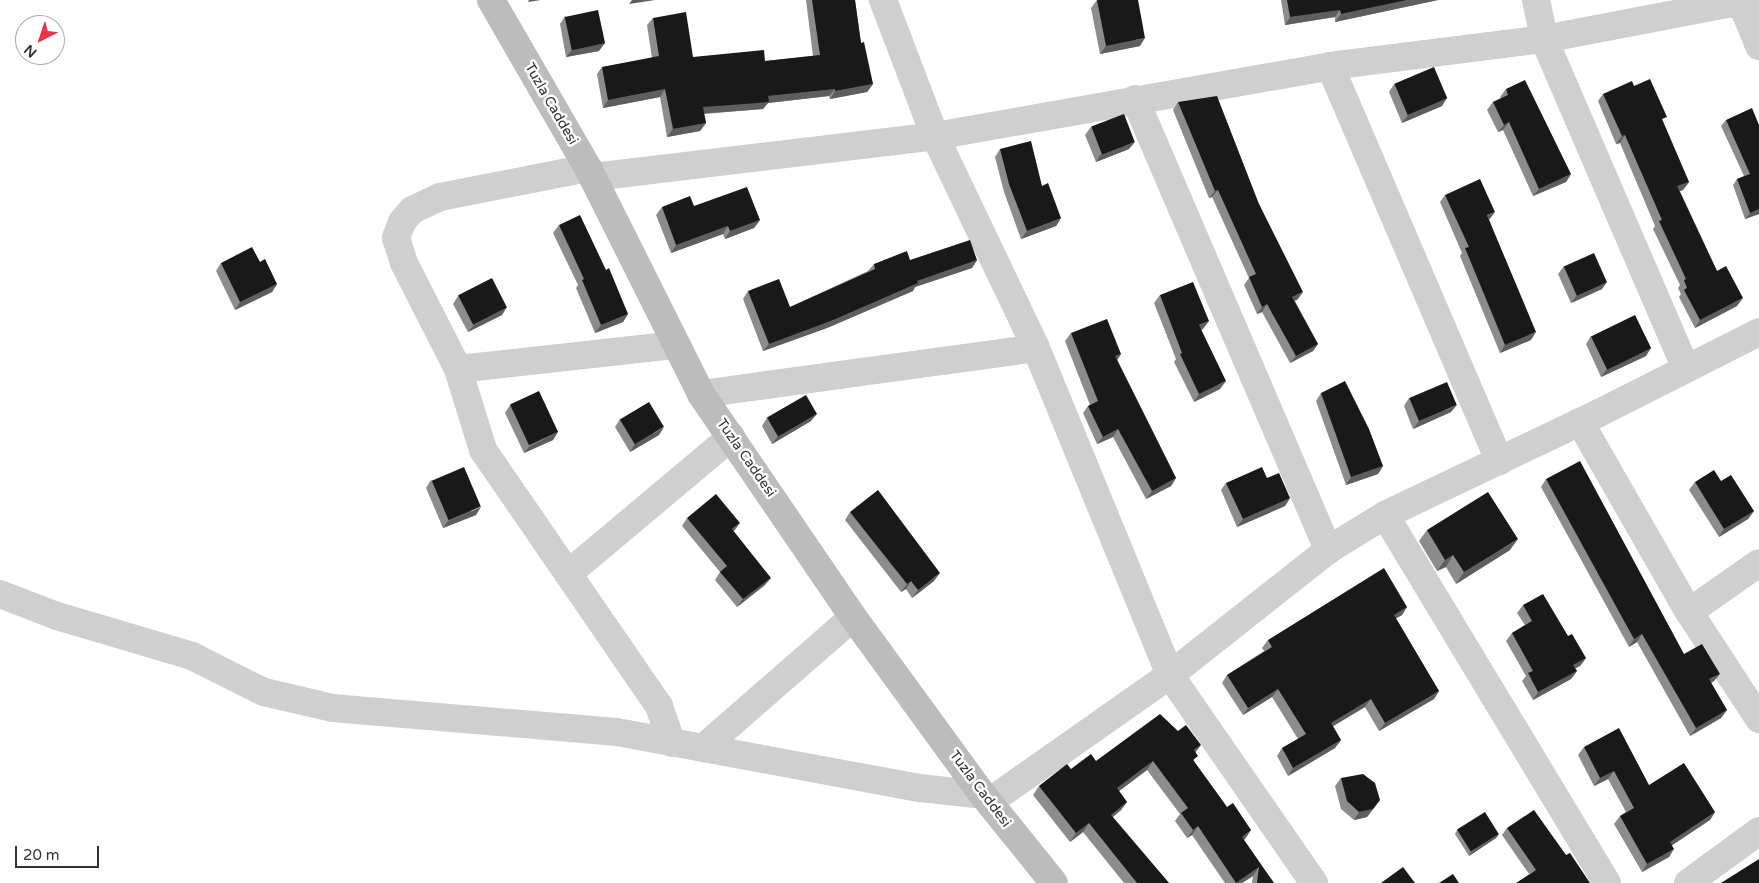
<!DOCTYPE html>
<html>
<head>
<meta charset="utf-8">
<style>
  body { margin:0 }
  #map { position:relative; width:1759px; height:883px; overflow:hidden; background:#fff; font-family:"Varela Round",sans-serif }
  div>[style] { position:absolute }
  .minor>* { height:28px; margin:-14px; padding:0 14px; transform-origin:14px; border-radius:14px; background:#cfcfcf }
  .secondary>* { height:28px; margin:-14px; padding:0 14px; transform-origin:14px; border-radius:14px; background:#bcbcbc }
  .wall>* { inset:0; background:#8c8c8c }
  .shaded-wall>* { inset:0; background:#5e5e5e }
  .building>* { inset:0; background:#191919; transform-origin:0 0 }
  span { translate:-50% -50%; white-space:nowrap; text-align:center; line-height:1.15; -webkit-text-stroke:5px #fff; paint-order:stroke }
  .street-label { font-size:14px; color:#323232 }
  .north { position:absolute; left:15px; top:15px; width:50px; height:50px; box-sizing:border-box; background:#fff; border:1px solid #adadad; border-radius:50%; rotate:221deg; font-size:14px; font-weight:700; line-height:20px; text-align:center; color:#323232 }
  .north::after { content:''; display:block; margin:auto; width:18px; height:22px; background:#ea3249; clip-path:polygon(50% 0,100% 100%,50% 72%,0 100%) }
  .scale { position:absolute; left:15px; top:846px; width:84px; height:22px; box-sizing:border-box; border:2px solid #323232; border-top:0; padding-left:6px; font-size:15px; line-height:18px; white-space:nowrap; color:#323232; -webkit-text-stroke:4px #fff; paint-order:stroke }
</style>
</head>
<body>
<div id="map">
  <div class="minor">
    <i style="left:883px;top:0;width:146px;rotate:69.1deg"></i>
    <i style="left:935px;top:136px;width:235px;rotate:64.5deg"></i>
    <i style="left:1036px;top:348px;width:353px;rotate:67.7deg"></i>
    <i style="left:1170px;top:675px;width:253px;rotate:55.3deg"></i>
    <i style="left:1536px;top:0;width:40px;rotate:78deg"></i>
    <i style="left:1544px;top:39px;width:359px;rotate:66.7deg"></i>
    <i style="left:1744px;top:9px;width:40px;rotate:68deg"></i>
    <i style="left:1330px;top:66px;width:430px;rotate:66.8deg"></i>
    <i style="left:1135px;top:99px;width:491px;rotate:66.8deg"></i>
    <i style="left:588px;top:168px;width:151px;rotate:168.9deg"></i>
    <i style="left:440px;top:197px;width:31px;rotate:155deg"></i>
    <i style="left:412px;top:210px;width:16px;rotate:130deg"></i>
    <i style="left:402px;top:222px;width:17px;rotate:111deg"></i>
    <i style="left:396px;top:238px;width:26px;rotate:72deg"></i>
    <i style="left:404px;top:263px;width:119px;rotate:63deg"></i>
    <i style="left:458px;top:369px;width:85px;rotate:72.8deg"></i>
    <i style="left:483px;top:450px;width:311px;rotate:55.5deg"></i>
    <i style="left:659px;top:706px;width:39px;rotate:71deg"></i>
    <i style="left:593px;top:177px;width:344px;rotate:-6.8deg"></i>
    <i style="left:935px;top:136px;width:401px;rotate:-10deg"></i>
    <i style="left:1330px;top:66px;width:216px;rotate:-7.2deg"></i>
    <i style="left:1544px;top:39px;width:192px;rotate:-10.8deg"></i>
    <i style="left:1733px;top:3px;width:13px;rotate:29deg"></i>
    <i style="left:1744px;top:9px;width:16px;rotate:-18deg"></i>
    <i style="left:458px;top:369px;width:220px;rotate:-6.3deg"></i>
    <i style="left:701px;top:394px;width:338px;rotate:-7.8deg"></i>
    <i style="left:1580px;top:422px;width:219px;rotate:60.2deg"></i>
    <i style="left:1689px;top:612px;width:128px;rotate:56.8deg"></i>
    <i style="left:1385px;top:515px;width:430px;rotate:58.9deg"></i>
    <i style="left:569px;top:573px;width:212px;rotate:-40deg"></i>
    <i style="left:0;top:594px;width:61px;rotate:21.1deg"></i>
    <i style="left:57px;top:616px;width:141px;rotate:16.5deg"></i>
    <i style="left:192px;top:656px;width:80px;rotate:26.6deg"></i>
    <i style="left:264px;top:692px;width:70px;rotate:13.2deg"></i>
    <i style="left:332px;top:708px;width:286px;rotate:4.8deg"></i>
    <i style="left:617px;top:732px;width:308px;rotate:10.5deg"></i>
    <i style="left:920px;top:788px;width:63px;rotate:6.3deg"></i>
    <i style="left:1689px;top:612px;width:85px;rotate:-35deg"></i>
    <i style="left:703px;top:748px;width:199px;rotate:-41.1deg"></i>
    <i style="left:989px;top:802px;width:221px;rotate:-35.1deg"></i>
    <i style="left:1170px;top:675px;width:201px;rotate:-38.3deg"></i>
    <i style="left:1328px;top:550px;width:67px;rotate:-31.6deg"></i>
    <i style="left:1385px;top:515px;width:235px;rotate:-25.5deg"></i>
    <i style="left:1597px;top:414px;width:182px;rotate:-26.8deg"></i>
    <i style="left:1688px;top:883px;width:88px;rotate:-36.2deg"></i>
  </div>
  <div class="secondary">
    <i style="left:491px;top:0;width:194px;rotate:60deg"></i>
    <i style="left:588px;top:168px;width:253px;rotate:63.4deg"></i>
    <i style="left:701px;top:394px;width:270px;rotate:55.7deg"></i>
    <i style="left:853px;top:617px;width:220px;rotate:53.9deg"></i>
    <i style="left:983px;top:795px;width:113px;rotate:51.1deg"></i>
  </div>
  <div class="wall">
    <i style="clip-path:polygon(806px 0,855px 0,861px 43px,873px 84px,867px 92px,830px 99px,829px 96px,768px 103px,763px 109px,704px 114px,706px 123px,700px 131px,667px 137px,660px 97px,603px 108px,597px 74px,602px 67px,652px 58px,647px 25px,653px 18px,693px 57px,765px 61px,813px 56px)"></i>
    <i style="clip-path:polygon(1097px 0,1140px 46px,1100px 54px,1091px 8px)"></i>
    <i style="clip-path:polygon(1281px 0,1438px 0,1335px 22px,1335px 17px,1285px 25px)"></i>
    <i style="clip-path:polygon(565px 16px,599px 51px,566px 57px,560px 24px)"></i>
    <i style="clip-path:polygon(1394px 84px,1442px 106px,1402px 123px,1389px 92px)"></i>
    <i style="clip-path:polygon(1634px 86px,1663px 122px,1689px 182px,1683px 190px,1680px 191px,1717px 271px,1737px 306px,1695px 328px,1679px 297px,1681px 294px,1678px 288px,1680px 285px,1653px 229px,1655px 226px,1620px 143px,1616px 144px,1598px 101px,1603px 94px)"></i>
    <i style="clip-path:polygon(1506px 89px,1571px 174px,1566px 182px,1533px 196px,1503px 130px,1498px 132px,1487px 110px,1493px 102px,1501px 98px,1500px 97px)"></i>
    <i style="clip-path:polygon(1178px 102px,1259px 204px,1298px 299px,1295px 301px,1318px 344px,1313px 351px,1290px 363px,1262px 312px,1257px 314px,1244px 285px,1249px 278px,1212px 197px,1209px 198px,1173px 110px)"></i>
    <i style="clip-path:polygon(1726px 120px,1759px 125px,1759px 214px,1745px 219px,1733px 185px,1737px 179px,1744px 176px,1721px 126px)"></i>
    <i style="clip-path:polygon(1091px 127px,1129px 149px,1096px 162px,1085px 135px)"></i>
    <i style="clip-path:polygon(1000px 149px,1061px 218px,1056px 226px,1021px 239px,1004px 192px,995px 157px)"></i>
    <i style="clip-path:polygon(1445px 195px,1489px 220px,1531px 340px,1500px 353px,1460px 256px,1462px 253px,1440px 202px)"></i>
    <i style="clip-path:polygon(694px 206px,760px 220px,754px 228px,725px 239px,723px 234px,671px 253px,656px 215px,662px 207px)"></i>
    <i style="clip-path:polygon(559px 225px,606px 270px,628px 314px,623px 322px,595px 333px,576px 288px,578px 285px,553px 233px)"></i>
    <i style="clip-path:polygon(910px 260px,977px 260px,972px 268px,915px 287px,913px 291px,827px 328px,763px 351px,743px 299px,748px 291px,790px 307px,868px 271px,874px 264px)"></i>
    <i style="clip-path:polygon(260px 262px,277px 284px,272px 292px,235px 310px,216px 271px,221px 263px)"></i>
    <i style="clip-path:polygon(1564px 266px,1602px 289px,1571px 303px,1558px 274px)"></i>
    <i style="clip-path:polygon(1160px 295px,1203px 329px,1201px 330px,1220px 389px,1194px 402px,1174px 362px,1176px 359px,1154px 303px)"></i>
    <i style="clip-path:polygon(458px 296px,502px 315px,468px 332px,453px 304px)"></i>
    <i style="clip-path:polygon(1071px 333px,1121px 354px,1117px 359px,1176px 478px,1171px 486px,1146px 499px,1113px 437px,1097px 444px,1083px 413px,1088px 406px,1090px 405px,1065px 341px)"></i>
    <i style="clip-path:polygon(1591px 336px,1646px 356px,1601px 377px,1586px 344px)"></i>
    <i style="clip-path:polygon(1321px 393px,1383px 466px,1378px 474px,1346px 485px,1316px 401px)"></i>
    <i style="clip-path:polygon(1409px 398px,1451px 412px,1413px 429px,1404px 406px)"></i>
    <i style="clip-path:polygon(510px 405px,558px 432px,553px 440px,524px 453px,505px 413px)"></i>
    <i style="clip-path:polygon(767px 418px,811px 421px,772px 444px,762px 426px)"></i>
    <i style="clip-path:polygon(620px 419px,659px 435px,630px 452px,615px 427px)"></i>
    <i style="clip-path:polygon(1267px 478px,1290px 498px,1285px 506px,1237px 527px,1221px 490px,1226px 483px)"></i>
    <i style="clip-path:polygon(1546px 479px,1684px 654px,1714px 681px,1711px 683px,1727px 710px,1721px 718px,1690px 736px,1637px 642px,1629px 647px,1541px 487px)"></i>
    <i style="clip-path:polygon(431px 480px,476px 515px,443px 528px,426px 488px)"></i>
    <i style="clip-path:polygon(1721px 481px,1754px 511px,1748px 519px,1719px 537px,1689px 490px,1695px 482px)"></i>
    <i style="clip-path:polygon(850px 512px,934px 581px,912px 598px,906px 589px,901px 592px,845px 520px)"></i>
    <i style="clip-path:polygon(687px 518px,765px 585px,737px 607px,715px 580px,720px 572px,682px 526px)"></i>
    <i style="clip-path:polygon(1427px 530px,1510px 550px,1456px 584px,1446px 567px,1437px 571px,1419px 541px)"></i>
    <i style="clip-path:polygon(1523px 605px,1586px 658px,1580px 666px,1575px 668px,1577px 671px,1571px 679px,1533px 700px,1522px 681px,1526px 676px,1506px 641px,1512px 633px,1525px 625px,1517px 613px)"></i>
    <i style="clip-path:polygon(1407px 607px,1402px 615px,1396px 618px,1439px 691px,1434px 699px,1379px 731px,1365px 707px,1333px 726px,1341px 740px,1335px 748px,1288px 776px,1277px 756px,1282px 748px,1298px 739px,1272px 697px,1243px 715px,1222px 683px,1227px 675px,1264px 651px,1262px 648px,1268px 640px)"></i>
    <i style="clip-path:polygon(1584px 747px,1649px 785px,1715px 812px,1710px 820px,1672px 845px,1669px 857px,1642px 872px,1614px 824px,1620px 816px,1626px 812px,1608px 779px,1594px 786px,1578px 755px)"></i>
    <i style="clip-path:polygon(1195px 752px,1194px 761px,1227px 807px,1251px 830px,1244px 840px,1274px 883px,1252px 883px,1253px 876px,1242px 883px,1225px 883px,1192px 835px,1187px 838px,1175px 821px,1180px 814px,1147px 770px,1119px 791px,1127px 802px,1121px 810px,1113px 817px,1169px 883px,1124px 883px,1083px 832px,1070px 842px,1033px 795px,1039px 786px,1071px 769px,1096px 761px)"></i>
    <i style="clip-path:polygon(1341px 778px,1380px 800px,1367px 817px,1354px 820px,1341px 809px,1335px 786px)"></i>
    <i style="clip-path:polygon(1507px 828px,1566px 855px,1529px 874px,1502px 835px)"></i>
    <i style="clip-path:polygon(1457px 830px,1499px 834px,1496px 838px,1469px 856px,1455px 834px)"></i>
  </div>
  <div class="shaded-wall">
    <i style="clip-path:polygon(529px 0,541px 0,528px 2px)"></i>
    <i style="clip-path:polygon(632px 0,655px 0,629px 4px)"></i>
    <i style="clip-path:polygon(1407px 0,1438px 0,1335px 22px,1341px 14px)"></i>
    <i style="clip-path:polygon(1340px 10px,1335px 17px,1285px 25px,1290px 17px)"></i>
    <i style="clip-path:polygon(1145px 38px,1140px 46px,1100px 54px,1106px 46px)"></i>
    <i style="clip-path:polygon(605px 43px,599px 51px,566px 57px,572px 50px)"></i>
    <i style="clip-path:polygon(873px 84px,867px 92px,830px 99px,835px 91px)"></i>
    <i style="clip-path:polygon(665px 89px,660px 97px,603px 108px,608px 100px)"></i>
    <i style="clip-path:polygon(835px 89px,829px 96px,768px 103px,763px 109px,697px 114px,703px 107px,768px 96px)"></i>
    <i style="clip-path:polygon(1447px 98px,1442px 106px,1402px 123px,1408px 115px)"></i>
    <i style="clip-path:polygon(1509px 122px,1503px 130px,1498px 132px,1504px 125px)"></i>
    <i style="clip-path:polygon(706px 123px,700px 131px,667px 137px,673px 129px)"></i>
    <i style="clip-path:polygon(1625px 135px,1620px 143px,1616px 144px,1622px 136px)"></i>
    <i style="clip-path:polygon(1135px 142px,1129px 149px,1096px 162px,1101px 154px)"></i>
    <i style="clip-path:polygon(1571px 174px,1566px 182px,1533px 196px,1539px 189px)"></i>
    <i style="clip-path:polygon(1689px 182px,1683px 190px,1672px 194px,1677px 186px)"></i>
    <i style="clip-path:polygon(1218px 190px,1212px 197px,1209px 198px,1215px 191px)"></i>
    <i style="clip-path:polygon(1759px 209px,1759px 214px,1745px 219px,1750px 213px)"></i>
    <i style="clip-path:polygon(1495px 212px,1489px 220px,1487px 215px)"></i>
    <i style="clip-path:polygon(1061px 218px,1056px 226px,1021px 239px,1027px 231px)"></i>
    <i style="clip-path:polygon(760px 220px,754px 228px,725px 239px,730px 231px)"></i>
    <i style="clip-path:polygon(728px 226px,723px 234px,671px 253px,676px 245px)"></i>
    <i style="clip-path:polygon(977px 260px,972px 268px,915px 287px,913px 291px,827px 328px,763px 351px,769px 344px,917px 281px)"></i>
    <i style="clip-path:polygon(1607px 282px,1602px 289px,1571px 303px,1577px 295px)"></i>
    <i style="clip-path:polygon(277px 284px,272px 292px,235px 310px,240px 302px)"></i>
    <i style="clip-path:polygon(1303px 292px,1298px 299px,1287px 304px,1292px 297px)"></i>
    <i style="clip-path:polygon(1743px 298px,1737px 306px,1695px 328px,1700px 320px)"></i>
    <i style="clip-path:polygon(1267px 304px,1262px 312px,1257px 314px,1262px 307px)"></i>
    <i style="clip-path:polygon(507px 307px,502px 315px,468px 332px,474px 325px)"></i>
    <i style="clip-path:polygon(628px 314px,623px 322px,595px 333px,601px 325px)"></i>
    <i style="clip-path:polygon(1209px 321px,1203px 329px,1193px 333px,1199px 325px)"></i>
    <i style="clip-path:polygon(1536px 332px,1531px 340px,1500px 353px,1505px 345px)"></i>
    <i style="clip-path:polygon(1318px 344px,1313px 351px,1290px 363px,1296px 356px)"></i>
    <i style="clip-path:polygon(1651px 348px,1646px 356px,1601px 377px,1607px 369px)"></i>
    <i style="clip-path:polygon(1121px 354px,1116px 362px,1115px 356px)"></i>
    <i style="clip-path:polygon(1226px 381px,1220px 389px,1194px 402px,1199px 394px)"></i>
    <i style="clip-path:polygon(1457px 405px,1451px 412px,1413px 429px,1419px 421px)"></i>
    <i style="clip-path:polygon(817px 414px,811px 421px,772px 444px,778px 436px)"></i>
    <i style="clip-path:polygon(664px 427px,659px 435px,630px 452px,635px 444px)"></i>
    <i style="clip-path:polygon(1118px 429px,1113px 437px,1097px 444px,1103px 437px)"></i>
    <i style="clip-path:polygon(558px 432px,553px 440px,524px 453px,530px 446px)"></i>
    <i style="clip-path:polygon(1383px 466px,1378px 474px,1346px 485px,1351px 477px)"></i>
    <i style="clip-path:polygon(1176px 478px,1171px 486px,1146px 499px,1152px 491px)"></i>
    <i style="clip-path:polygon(1290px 498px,1285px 506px,1237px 527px,1243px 519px)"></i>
    <i style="clip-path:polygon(481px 507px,476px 515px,443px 528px,448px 521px)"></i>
    <i style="clip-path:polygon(1754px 511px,1748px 519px,1719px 537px,1724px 529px)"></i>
    <i style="clip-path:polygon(740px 523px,734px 531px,726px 537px,732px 529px)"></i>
    <i style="clip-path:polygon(1518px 539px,1510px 550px,1456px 584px,1464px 572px)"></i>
    <i style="clip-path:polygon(1453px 555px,1446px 567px,1437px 571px,1445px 560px)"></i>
    <i style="clip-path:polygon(940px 573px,934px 581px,912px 598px,918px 590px)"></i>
    <i style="clip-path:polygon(771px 578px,765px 585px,737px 607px,743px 599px)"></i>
    <i style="clip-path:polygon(911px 581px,906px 589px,901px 592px,907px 584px)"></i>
    <i style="clip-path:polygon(1407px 607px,1402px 615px,1388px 623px,1394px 615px)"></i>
    <i style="clip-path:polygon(1642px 634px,1637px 642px,1629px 647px,1634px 639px)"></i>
    <i style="clip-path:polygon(1586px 658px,1580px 666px,1568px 672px,1573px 665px)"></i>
    <i style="clip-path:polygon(1577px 671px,1571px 679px,1533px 700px,1538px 692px)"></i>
    <i style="clip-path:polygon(1720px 674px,1714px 681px,1704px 687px,1709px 679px)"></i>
    <i style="clip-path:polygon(1278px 689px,1272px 697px,1243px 715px,1248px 708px)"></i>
    <i style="clip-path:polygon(1439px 691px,1434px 699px,1379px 731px,1385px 723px)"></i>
    <i style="clip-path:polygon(1371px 699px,1365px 707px,1325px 731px,1331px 723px)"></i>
    <i style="clip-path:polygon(1727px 710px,1721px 718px,1690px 736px,1696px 728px)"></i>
    <i style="clip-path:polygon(1341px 740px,1335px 748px,1288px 776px,1293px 768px)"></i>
    <i style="clip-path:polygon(1201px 745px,1195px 753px,1194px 750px)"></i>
    <i style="clip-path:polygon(1153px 761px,1147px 770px,1111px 797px,1117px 788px)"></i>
    <i style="clip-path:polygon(1614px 771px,1608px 779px,1594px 786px,1600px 778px)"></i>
    <i style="clip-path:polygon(1127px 802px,1121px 810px,1105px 823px,1111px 815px)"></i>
    <i style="clip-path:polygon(1373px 809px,1367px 817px,1354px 820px,1359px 812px)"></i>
    <i style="clip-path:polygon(1715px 812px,1710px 820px,1665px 850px,1670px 842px)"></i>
    <i style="clip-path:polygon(1089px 823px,1083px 832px,1070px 842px,1076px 833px)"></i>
    <i style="clip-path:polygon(1198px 826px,1192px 835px,1187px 838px,1193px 830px)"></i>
    <i style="clip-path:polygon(1251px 830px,1245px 839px,1236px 845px,1242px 837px)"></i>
    <i style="clip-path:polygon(1499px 834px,1496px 838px,1469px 856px,1471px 852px)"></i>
    <i style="clip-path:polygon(1674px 849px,1669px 857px,1642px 872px,1647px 864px)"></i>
    <i style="clip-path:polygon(1259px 867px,1253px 876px,1242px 883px,1236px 883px)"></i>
  </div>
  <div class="building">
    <i style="clip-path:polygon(812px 0,855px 0,861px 43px,864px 42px,873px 84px,835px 91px,835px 89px,768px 96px,769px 102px,703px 107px,706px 123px,673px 129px,665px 89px,608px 100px,602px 67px,659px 56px,653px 18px,686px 12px,693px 57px,764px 50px,765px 61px,820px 55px)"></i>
    <i style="clip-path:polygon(1097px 0,1138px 0,1145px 38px,1106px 46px)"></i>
    <i style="clip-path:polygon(1287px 0,1407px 0,1341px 14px,1340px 10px,1290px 17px)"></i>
    <i style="left:598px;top:10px;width:34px;height:34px;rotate:78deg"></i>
    <i style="left:1434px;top:67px;width:34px;height:43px;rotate:67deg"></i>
    <i style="clip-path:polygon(1650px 79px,1667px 117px,1662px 119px,1689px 182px,1677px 186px,1717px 271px,1726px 266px,1743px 298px,1700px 320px,1684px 290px,1687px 288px,1684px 280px,1686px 279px,1659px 221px,1662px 220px,1625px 135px,1622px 136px,1603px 94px,1632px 81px,1634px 86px)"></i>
    <i style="clip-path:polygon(1525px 80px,1571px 174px,1539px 189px,1509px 122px,1504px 125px,1493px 102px,1508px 95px,1506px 89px)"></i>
    <i style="clip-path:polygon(1217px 96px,1259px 204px,1303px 292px,1292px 297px,1318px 344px,1296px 356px,1267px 304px,1262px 307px,1249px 277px,1256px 274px,1218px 190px,1215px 191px,1178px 102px)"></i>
    <i style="clip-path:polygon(1752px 108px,1759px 125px,1759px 209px,1750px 213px,1737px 179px,1750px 174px,1726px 120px)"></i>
    <i style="left:1124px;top:114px;width:30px;height:35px;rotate:69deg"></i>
    <i style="clip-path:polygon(1031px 141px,1042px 186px,1048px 183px,1061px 218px,1027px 231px,1009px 184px,1000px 149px)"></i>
    <i style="clip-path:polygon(1480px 179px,1495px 212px,1487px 215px,1536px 332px,1505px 345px,1465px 248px,1469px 247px,1445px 195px)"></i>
    <i style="clip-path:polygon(747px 187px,760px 220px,730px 231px,728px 226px,676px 245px,662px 207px,690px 196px,694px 206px)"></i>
    <i style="clip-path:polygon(580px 215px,606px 270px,609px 268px,628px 314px,601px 325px,582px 280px,584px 279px,559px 225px)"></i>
    <i style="clip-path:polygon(970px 240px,977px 260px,917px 281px,918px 283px,833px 320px,769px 344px,748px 291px,779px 279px,790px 307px,875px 269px,874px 264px,907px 251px,910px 260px)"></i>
    <i style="clip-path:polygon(252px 247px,260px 262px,265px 259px,277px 284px,240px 302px,221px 263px)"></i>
    <i style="left:1594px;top:253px;width:32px;height:33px;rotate:66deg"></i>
    <i style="left:492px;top:278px;width:33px;height:38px;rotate:63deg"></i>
    <i style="clip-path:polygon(1193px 282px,1209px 321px,1199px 325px,1226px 381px,1199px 394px,1180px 354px,1182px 353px,1160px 295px)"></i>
    <i style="left:1635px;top:315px;width:37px;height:49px;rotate:64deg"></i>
    <i style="clip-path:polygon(1107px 319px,1121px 354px,1115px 356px,1176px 478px,1152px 491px,1118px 429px,1103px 437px,1088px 406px,1098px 401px,1071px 333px)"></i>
    <i style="clip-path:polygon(1345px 381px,1369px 429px,1383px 466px,1351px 477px,1321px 393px)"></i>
    <i style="left:1447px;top:382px;width:25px;height:41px;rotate:67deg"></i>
    <i style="left:539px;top:391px;width:45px;height:32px;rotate:65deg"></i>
    <i style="left:806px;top:395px;width:22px;height:45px;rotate:60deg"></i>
    <i style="left:649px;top:402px;width:29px;height:34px;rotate:59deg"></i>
    <i style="clip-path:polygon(1580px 461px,1684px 654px,1702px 644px,1720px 674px,1709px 679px,1727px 710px,1696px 728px,1642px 634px,1634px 639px,1546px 479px)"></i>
    <i style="left:464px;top:467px;width:43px;height:35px;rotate:67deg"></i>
    <i style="clip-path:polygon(1262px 467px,1267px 478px,1279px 473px,1290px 498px,1243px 519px,1226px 483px)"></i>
    <i style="clip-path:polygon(1714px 470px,1721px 481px,1731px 475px,1754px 511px,1724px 529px,1695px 482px)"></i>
    <i style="clip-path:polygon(878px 490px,940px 573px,918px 590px,911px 581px,907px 584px,850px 512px)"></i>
    <i style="clip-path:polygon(1488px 492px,1518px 539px,1464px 572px,1453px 555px,1445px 560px,1427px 530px)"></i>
    <i style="clip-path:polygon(716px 494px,740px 523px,732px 529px,771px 578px,743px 599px,720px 572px,727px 566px,687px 518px)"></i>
    <i style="clip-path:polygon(1384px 568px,1407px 607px,1394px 615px,1439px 691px,1385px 723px,1371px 699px,1331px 723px,1341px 740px,1293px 768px,1282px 748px,1306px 734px,1278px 689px,1248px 708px,1227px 675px,1272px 647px,1268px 640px)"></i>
    <i style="clip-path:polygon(1543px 594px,1568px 636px,1572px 634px,1586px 658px,1573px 665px,1577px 671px,1538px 692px,1528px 673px,1533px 671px,1512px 633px,1532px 621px,1523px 605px)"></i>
    <i style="clip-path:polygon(1160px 714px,1178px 731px,1186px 725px,1201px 745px,1194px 750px,1198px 756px,1193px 760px,1227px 807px,1233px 803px,1251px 830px,1242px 837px,1274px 883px,1257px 883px,1259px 867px,1236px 883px,1198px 826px,1193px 830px,1181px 813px,1188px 808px,1153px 761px,1117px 788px,1127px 802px,1111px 815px,1169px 883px,1137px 883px,1089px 823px,1076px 833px,1039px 786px,1067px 764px,1071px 769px,1091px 754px,1096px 761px)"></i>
    <i style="clip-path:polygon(1619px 728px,1649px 785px,1684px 763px,1715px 812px,1670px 842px,1674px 849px,1647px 864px,1620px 816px,1634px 808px,1614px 771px,1600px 778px,1584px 747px)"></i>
    <i style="clip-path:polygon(1363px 774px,1375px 783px,1380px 800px,1373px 809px,1359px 812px,1347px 801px,1341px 778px)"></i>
    <i style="clip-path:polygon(1534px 810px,1566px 855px,1570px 853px,1590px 883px,1516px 883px,1536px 870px,1507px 828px)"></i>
    <i style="left:1485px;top:812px;width:26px;height:33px;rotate:58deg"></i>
    <i style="clip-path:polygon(1759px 859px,1759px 883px,1721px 883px)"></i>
    <i style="clip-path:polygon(1403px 867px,1415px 883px,1381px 883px)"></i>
    <i style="clip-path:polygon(1453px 874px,1459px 883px,1439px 883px)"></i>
  </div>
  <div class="street-label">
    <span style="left:551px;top:104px;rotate:60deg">Tuzla Caddesi</span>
    <span style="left:746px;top:458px;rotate:55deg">Tuzla Caddesi</span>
    <span style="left:980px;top:789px;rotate:53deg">Tuzla Caddesi</span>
  </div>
  <div class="north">N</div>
  <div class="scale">20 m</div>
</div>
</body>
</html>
